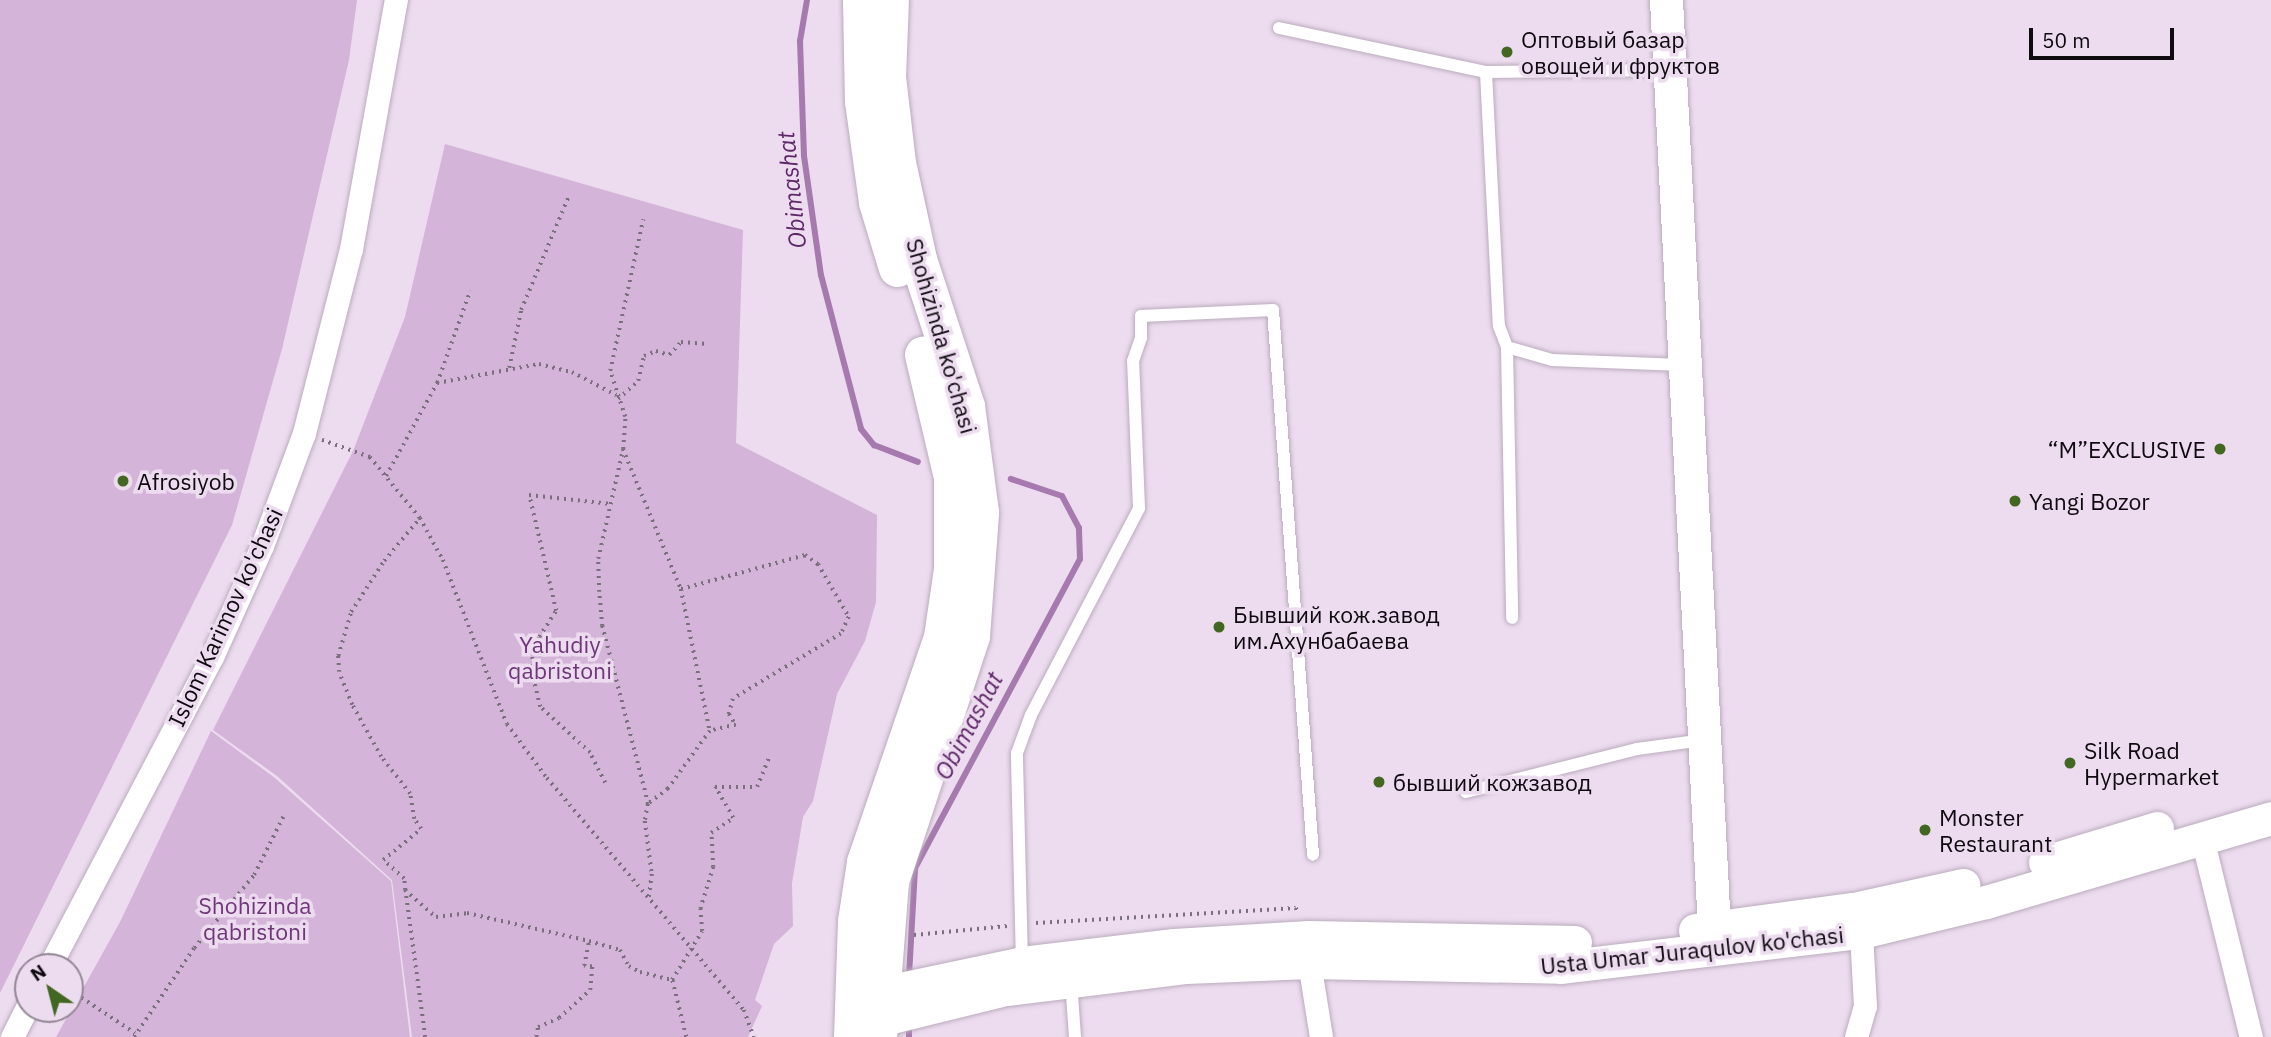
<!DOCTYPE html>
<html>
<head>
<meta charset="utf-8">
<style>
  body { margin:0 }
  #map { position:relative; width:2271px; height:1037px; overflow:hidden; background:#eddcef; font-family:"IBM Plex Sans",sans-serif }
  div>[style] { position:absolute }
  .green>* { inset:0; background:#d4b4d9 }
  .stream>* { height:6px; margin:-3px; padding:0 3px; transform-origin:3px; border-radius:3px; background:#a67aae }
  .path>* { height:3.5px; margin-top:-1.75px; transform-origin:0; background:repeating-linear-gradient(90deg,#7a6f7c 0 2px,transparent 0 7px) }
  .roads { filter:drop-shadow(0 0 2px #bbabbe) drop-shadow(0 0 2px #bbabbe) }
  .lane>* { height:12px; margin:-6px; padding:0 6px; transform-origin:6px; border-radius:6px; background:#fff }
  .street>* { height:23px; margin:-11.5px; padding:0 11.5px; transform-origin:11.5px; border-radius:11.5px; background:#fff }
  .secondary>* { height:33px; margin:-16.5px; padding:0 16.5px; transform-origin:16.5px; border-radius:16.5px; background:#fff }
  .primary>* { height:37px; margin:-18.5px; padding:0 18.5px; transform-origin:18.5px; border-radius:18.5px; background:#fff }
  .dots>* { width:19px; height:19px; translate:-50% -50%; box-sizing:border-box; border:4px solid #eddcef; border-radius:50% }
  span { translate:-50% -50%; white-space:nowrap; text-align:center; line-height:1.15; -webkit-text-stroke:7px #eddcef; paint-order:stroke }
  .poi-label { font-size:23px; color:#0f0910 }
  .left { translate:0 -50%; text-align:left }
  .right { translate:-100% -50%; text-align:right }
  .street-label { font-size:23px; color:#0f0910 }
  .park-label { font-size:23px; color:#6f3779 }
  .water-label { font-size:24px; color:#5e2768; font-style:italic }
  .north { position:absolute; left:14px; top:953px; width:70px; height:70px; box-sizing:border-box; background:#eddcef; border:2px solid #948896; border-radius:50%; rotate:325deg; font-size:19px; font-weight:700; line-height:28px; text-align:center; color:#0f0910 }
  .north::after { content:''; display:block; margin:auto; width:24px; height:32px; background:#416721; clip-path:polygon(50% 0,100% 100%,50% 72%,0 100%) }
  .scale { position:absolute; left:2029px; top:28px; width:145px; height:32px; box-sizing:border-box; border:4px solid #0f0910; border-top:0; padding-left:9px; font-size:21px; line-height:24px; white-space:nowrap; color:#0f0910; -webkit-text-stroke:5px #eddcef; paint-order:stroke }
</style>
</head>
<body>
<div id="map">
  <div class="green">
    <i style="clip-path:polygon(0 0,357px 0,349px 60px,282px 349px,232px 525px,0 993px)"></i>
    <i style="clip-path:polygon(445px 144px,743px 230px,736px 443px,877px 515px,876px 602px,865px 641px,837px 694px,813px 801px,803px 817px,792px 883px,793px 926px,774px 944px,755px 1000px,762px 1006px,748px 1037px,412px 1037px,392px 880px,277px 776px,213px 730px,353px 451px,405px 317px)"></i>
    <i style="clip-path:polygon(211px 731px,275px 778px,391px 881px,410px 1037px,56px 1037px,120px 922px)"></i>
  </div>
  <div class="stream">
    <i style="left:807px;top:0;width:42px;rotate:99.7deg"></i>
    <i style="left:800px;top:41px;width:115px;rotate:88deg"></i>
    <i style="left:804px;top:156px;width:120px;rotate:81.9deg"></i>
    <i style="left:821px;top:275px;width:159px;rotate:75.4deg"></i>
    <i style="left:861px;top:429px;width:21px;rotate:51deg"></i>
    <i style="left:874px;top:445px;width:47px;rotate:21.1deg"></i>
    <i style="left:909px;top:976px;width:108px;rotate:-86.8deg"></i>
    <i style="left:915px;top:868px;width:350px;rotate:-61.9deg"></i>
    <i style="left:1080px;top:559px;width:31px;rotate:-92deg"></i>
    <i style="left:1079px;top:528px;width:36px;rotate:-118deg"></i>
    <i style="left:1062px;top:496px;width:54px;rotate:-161.6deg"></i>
    <i style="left:909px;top:1037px;width:16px;rotate:-90deg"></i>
  </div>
  <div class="path">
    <i style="left:509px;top:368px;width:59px;rotate:-78.3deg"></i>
    <i style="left:521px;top:310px;width:125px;rotate:-67.3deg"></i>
    <i style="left:437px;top:383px;width:98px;rotate:-70.3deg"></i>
    <i style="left:618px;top:399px;width:27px;rotate:-42deg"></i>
    <i style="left:638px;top:381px;width:26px;rotate:-77deg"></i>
    <i style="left:644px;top:356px;width:13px;rotate:-23deg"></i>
    <i style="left:656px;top:351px;width:14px;rotate:17deg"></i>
    <i style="left:669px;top:355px;width:18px;rotate:-47deg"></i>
    <i style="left:681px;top:342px;width:27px;rotate:4deg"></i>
    <i style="left:322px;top:440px;width:51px;rotate:19.5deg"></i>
    <i style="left:370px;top:457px;width:79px;rotate:50.7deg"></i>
    <i style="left:420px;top:518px;width:48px;rotate:61.3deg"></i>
    <i style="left:443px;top:560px;width:176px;rotate:68.7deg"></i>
    <i style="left:507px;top:724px;width:67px;rotate:53.5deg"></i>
    <i style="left:547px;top:778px;width:304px;rotate:49.7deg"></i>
    <i style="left:744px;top:1010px;width:29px;rotate:70deg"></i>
    <i style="left:623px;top:449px;width:32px;rotate:-86deg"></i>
    <i style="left:625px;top:417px;width:48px;rotate:-108.1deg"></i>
    <i style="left:610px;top:371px;width:155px;rotate:-77.7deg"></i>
    <i style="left:386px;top:476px;width:106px;rotate:-61.3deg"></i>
    <i style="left:437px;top:383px;width:104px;rotate:-10.6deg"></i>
    <i style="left:539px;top:364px;width:34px;rotate:14deg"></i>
    <i style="left:572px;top:372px;width:50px;rotate:27.6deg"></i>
    <i style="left:681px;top:589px;width:145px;rotate:78.5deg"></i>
    <i style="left:989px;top:678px;width:12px;rotate:-70deg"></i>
    <i style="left:605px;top:783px;width:34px;rotate:-117deg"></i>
    <i style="left:590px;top:753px;width:68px;rotate:-137.4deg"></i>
    <i style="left:540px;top:707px;width:42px;rotate:-103.7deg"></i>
    <i style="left:530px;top:666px;width:30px;rotate:-73deg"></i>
    <i style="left:539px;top:637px;width:31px;rotate:-57deg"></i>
    <i style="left:556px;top:611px;width:119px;rotate:-103.1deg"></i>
    <i style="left:529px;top:495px;width:83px;rotate:6.2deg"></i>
    <i style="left:648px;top:804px;width:184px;rotate:-104.5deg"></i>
    <i style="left:602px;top:626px;width:34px;rotate:-95deg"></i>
    <i style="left:599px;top:592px;width:33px;rotate:-92deg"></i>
    <i style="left:598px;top:559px;width:113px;rotate:-77.2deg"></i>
    <i style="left:623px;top:449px;width:152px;rotate:67.5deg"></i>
    <i style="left:681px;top:589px;width:129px;rotate:-15.3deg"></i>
    <i style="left:805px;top:555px;width:16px;rotate:35deg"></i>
    <i style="left:818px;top:564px;width:61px;rotate:59.7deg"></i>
    <i style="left:849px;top:617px;width:19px;rotate:115deg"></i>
    <i style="left:841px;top:634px;width:126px;rotate:149deg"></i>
    <i style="left:733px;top:699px;width:16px;rotate:105deg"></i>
    <i style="left:729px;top:714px;width:13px;rotate:58deg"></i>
    <i style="left:736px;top:725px;width:27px;rotate:167deg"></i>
    <i style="left:710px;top:731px;width:72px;rotate:125.9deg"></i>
    <i style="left:668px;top:789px;width:25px;rotate:143deg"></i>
    <i style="left:648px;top:804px;width:17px;rotate:100deg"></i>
    <i style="left:645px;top:821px;width:53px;rotate:82.5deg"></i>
    <i style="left:652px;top:874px;width:24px;rotate:97deg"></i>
    <i style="left:405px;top:890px;width:11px;rotate:-95deg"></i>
    <i style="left:404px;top:879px;width:28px;rotate:-138deg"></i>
    <i style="left:383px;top:860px;width:49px;rotate:-39.2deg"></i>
    <i style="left:421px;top:829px;width:12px;rotate:-125deg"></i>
    <i style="left:414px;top:819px;width:25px;rotate:-99deg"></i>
    <i style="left:410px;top:794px;width:47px;rotate:-128.1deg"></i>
    <i style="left:381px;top:757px;width:60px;rotate:-119.1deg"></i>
    <i style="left:352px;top:705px;width:35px;rotate:-112deg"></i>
    <i style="left:339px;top:672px;width:16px;rotate:-94deg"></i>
    <i style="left:338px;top:656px;width:46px;rotate:-73.5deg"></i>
    <i style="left:351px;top:612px;width:61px;rotate:-57.1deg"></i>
    <i style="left:384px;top:561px;width:55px;rotate:-50.2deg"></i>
    <i style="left:1036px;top:923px;width:260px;rotate:-3.3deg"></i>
    <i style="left:1296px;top:908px;width:5px;rotate:68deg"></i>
    <i style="left:914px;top:935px;width:94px;rotate:-5.5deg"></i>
    <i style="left:70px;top:990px;width:78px;rotate:33.5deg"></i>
    <i style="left:134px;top:1037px;width:107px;rotate:-56deg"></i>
    <i style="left:194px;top:948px;width:94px;rotate:-50.6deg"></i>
    <i style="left:254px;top:875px;width:65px;rotate:-63.4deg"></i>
    <i style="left:425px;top:1037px;width:148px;rotate:-97.7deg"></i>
    <i style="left:405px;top:890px;width:41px;rotate:41.1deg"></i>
    <i style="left:436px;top:917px;width:31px;rotate:-7deg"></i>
    <i style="left:467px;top:913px;width:125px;rotate:12.9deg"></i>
    <i style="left:536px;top:1037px;width:10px;rotate:-79deg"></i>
    <i style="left:538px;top:1027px;width:23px;rotate:-23deg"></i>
    <i style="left:559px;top:1018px;width:42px;rotate:-42.1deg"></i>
    <i style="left:590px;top:990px;width:23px;rotate:-85deg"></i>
    <i style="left:592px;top:967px;width:8px;rotate:-173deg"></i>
    <i style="left:584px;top:966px;width:25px;rotate:-79deg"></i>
    <i style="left:589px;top:941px;width:32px;rotate:16deg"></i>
    <i style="left:620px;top:950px;width:18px;rotate:61deg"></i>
    <i style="left:629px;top:966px;width:13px;rotate:29deg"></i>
    <i style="left:640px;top:972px;width:33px;rotate:14deg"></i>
    <i style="left:686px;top:1037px;width:59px;rotate:-103.8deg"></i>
    <i style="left:672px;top:980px;width:57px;rotate:-58.5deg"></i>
    <i style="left:702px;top:931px;width:22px;rotate:-95deg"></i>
    <i style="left:700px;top:909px;width:44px;rotate:-72.8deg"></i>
    <i style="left:713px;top:867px;width:34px;rotate:-93deg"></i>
    <i style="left:711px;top:833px;width:27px;rotate:-34deg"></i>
    <i style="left:733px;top:818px;width:36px;rotate:-120deg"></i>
    <i style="left:715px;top:787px;width:42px"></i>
    <i style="left:757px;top:787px;width:35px;rotate:-68deg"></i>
  </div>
  <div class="roads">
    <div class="lane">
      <i style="left:1279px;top:28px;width:212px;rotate:12deg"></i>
      <i style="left:1486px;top:72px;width:182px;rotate:-0.6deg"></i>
      <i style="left:1486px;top:72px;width:254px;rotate:87.1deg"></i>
      <i style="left:1499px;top:326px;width:22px;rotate:69deg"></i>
      <i style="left:1507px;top:347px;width:47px;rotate:16.1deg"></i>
      <i style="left:1552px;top:360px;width:130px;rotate:2.2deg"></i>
      <i style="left:1507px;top:347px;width:271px;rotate:88.9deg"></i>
      <i style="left:1466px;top:792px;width:176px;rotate:-14.1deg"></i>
      <i style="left:1637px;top:749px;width:68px;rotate:-7.7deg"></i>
      <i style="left:1022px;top:963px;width:210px;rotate:-91.4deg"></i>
      <i style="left:1017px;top:753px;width:40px;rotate:-69.8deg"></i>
      <i style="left:1031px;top:715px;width:233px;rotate:-62.4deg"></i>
      <i style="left:1139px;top:508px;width:147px;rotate:-92.3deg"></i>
      <i style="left:1133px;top:361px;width:24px;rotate:-71deg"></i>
      <i style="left:1141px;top:338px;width:22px;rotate:-90deg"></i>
      <i style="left:1141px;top:316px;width:132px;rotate:-2.6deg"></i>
      <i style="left:1273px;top:310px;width:546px;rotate:85.8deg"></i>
      <i style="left:1071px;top:981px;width:56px;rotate:85.9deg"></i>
    </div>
    <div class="street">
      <i style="left:2202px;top:838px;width:205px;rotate:76.2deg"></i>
      <i style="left:1309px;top:962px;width:76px;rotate:80.9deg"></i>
      <i style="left:49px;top:967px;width:350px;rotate:-62.3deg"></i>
      <i style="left:212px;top:657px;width:122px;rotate:-65.8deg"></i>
      <i style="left:262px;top:546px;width:121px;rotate:-69.6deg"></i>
      <i style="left:304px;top:433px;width:190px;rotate:-75.7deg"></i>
      <i style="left:351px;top:249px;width:253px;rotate:-79.8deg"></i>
      <i style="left:12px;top:1037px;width:35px;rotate:-63deg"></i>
      <i style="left:1856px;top:1037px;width:32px;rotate:-74deg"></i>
      <i style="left:1865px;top:1006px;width:74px;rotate:-93.1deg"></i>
    </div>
    <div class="secondary">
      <i style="left:1666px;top:0;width:949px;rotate:87.04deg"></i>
      <i style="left:2045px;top:862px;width:117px;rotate:-16.9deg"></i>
      <i style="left:1695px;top:930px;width:159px;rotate:-7.6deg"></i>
      <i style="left:1853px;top:909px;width:113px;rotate:-12.3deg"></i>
      <i style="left:858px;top:998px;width:168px;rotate:-12deg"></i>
      <i style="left:1022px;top:963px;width:153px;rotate:-6.8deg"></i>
      <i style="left:1174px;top:945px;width:135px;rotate:-3.4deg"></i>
      <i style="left:1309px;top:937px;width:266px;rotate:1.1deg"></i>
      <i style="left:855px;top:1026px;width:155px;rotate:-13.8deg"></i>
      <i style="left:1006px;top:989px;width:180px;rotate:-7deg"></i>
      <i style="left:1185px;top:967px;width:124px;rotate:-2.3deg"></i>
      <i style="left:1309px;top:962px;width:252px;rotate:1.1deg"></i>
      <i style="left:1561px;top:967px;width:302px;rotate:-6.7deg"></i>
      <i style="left:1861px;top:932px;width:129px;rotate:-13.5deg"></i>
      <i style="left:1986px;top:902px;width:297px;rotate:-16.4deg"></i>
    </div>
    <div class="primary">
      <i style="left:861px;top:0;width:101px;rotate:88.9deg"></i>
      <i style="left:863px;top:101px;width:102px;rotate:82.1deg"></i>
      <i style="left:877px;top:202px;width:69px;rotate:73.1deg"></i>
      <i style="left:852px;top:1037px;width:116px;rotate:-88deg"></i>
      <i style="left:856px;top:921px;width:60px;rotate:-81.3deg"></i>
      <i style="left:865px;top:862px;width:238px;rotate:-71.1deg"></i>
      <i style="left:942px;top:637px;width:69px;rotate:-81.6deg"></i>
      <i style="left:952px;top:569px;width:92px;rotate:-90deg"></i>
      <i style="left:952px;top:477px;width:126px;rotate:-103.3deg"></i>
      <i style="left:878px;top:1037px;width:156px;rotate:-85.6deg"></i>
      <i style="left:890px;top:881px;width:258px;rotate:-71.7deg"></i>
      <i style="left:971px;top:636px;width:124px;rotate:-85.8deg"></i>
      <i style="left:980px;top:512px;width:107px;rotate:-97.5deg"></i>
      <i style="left:966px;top:406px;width:155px;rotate:-108.1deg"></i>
      <i style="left:918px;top:259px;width:98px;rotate:-102.3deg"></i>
      <i style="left:897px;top:163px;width:87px;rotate:-96.6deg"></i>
      <i style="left:887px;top:77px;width:77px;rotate:-87.8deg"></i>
    </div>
  </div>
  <div class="dots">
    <i style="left:1507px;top:52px;background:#416721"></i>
    <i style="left:2220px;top:449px;background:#416721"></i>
    <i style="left:123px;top:481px;background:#416721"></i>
    <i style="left:2015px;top:501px;background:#416721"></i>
    <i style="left:1219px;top:627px;background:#416721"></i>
    <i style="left:2070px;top:763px;background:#416721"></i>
    <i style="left:1379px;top:782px;background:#416721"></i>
    <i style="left:1925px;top:830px;background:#416721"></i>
  </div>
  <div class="poi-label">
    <span class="left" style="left:1521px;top:52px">Оптовый базар<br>овощей и фруктов</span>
    <span class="right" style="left:2206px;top:449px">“M”EXCLUSIVE</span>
    <span class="left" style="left:137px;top:481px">Afrosiyob</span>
    <span class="left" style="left:2029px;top:501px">Yangi Bozor</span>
    <span class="left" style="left:1233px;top:627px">Бывший кож.завод<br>им.Ахунбабаева</span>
    <span class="left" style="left:2084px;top:763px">Silk Road<br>Hypermarket</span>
    <span class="left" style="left:1393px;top:782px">бывший кожзавод</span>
    <span class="left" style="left:1939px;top:830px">Monster<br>Restaurant</span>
  </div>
  <div class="street-label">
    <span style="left:942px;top:336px;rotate:74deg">Shohizinda ko'chasi</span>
    <span style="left:225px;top:617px;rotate:-65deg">Islom Karimov ko'chasi</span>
    <span style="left:1692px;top:950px;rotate:-6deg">Usta Umar Juraqulov ko'chasi</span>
  </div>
  <div class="park-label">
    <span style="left:560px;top:657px">Yahudiy<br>qabristoni</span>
    <span style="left:255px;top:918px">Shohizinda<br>qabristoni</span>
  </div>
  <div class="water-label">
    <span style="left:792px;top:190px;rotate:-96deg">Obimashat</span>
    <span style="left:969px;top:726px;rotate:-62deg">Obimashat</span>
  </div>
  <div class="north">N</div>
  <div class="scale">50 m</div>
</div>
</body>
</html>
